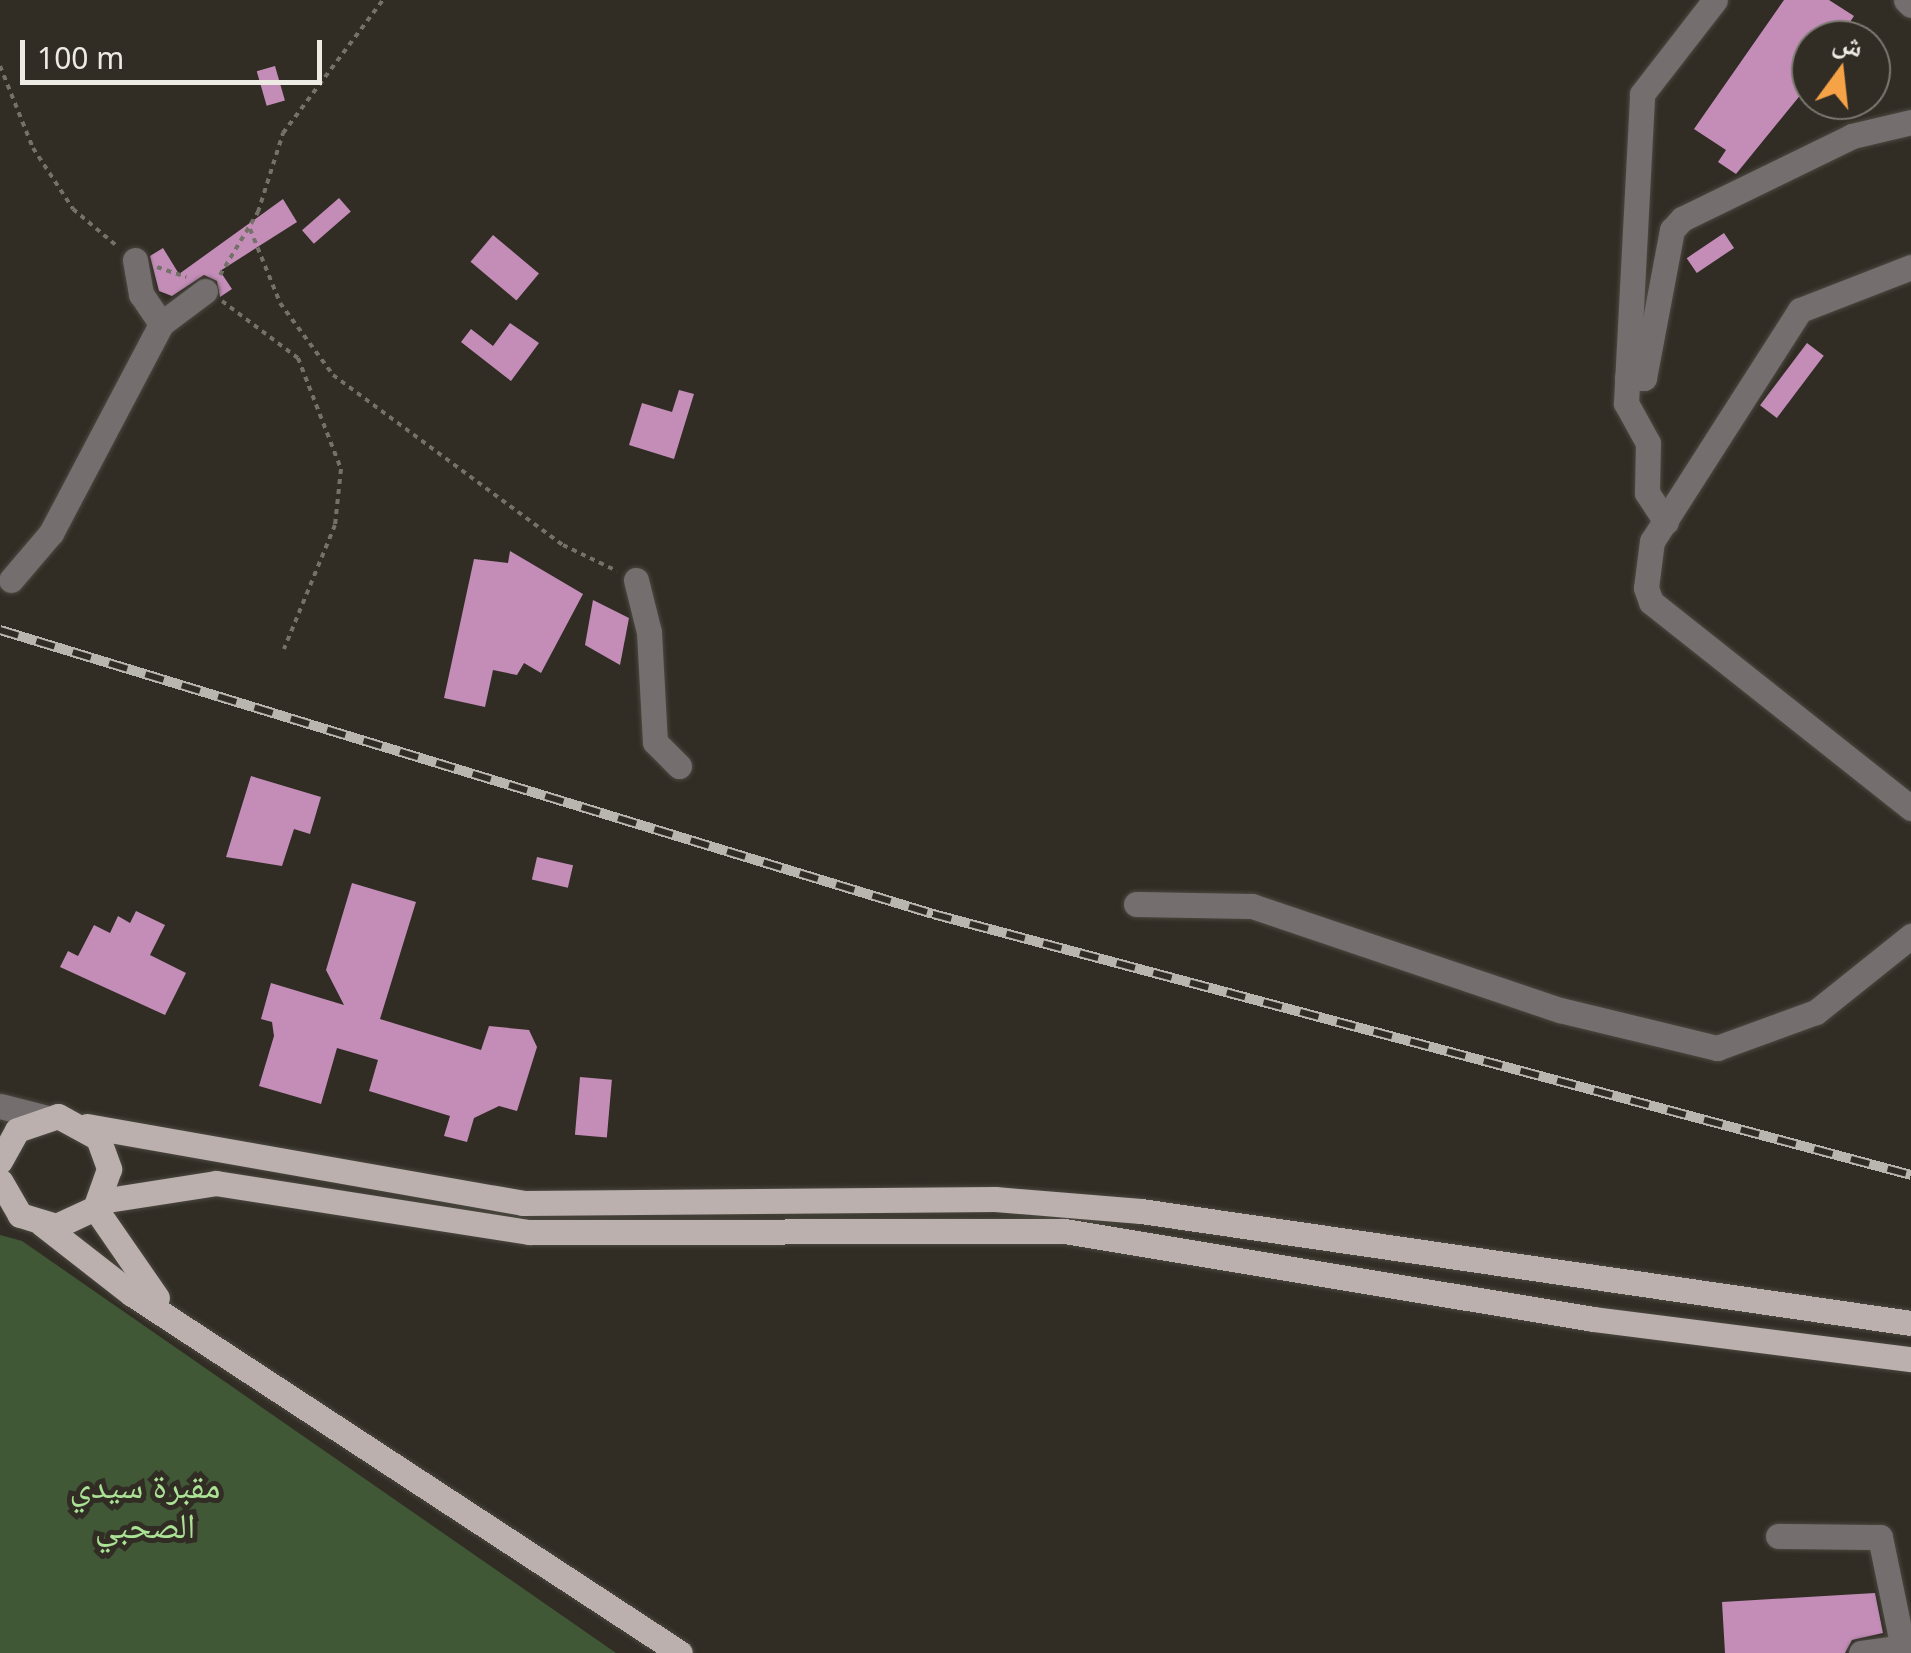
<!DOCTYPE html>
<html>
<head>
<meta charset="utf-8">
<style>
  body { margin:0 }
  #map { position:relative; width:1911px; height:1653px; overflow:hidden; background:#312d25; font-family:"Noto Sans","Noto Naskh Arabic",sans-serif }
  div>[style] { position:absolute }
  .green>* { inset:0; background:#405836 }
  .building>* { inset:0; background:#c38db8; transform-origin:0 0 }
  .path>* { height:4px; margin-top:-2px; transform-origin:0; background:repeating-linear-gradient(90deg,#747169 0 5px,transparent 0 10px) }
  .roads { filter:drop-shadow(0 0 2px #4b4840) drop-shadow(0 0 2px #4b4840) }
  .minor>* { height:25px; margin:-12.5px; padding:0 12.5px; transform-origin:12.5px; border-radius:12.5px; background:#746f6e }
  .major>* { height:25px; margin:-12.5px; padding:0 12.5px; transform-origin:12.5px; border-radius:12.5px; background:#bbb0ae }
  .rail>* { height:10px; margin-top:-5px; transform-origin:0; background:repeating-linear-gradient(90deg,#312d25 0 19px,#b9b6af 0 38px); box-sizing:border-box; border-block:2px solid #b9b6af }
  span { translate:-50% -50%; white-space:nowrap; text-align:center; line-height:1.15; -webkit-text-stroke:10px #312d25; paint-order:stroke }
  .park-label { font-size:35px; color:#abe296 }
  .north { position:absolute; left:1791px; top:20px; width:100px; height:100px; box-sizing:border-box; background:#312d25; border:2px solid #7d7972; border-radius:50%; rotate:15deg; font-size:28px; font-weight:700; line-height:40px; text-align:center; color:#eeebe5 }
  .north::after { content:''; display:block; margin:auto; width:35px; height:45px; background:#f6a246; clip-path:polygon(50% 0,100% 100%,50% 72%,0 100%) }
  .scale { position:absolute; left:20px; top:40px; width:302px; height:45px; box-sizing:border-box; border:5px solid #eeebe5; border-top:0; padding-left:12px; font-size:30px; line-height:35px; white-space:nowrap; color:#eeebe5; -webkit-text-stroke:8px #312d25; paint-order:stroke }
</style>
</head>
<body>
<div id="map">
  <div class="green">
    <i style="clip-path:polygon(0 1235px,22px 1241px,616px 1653px,0 1653px)"></i>
  </div>
  <div class="building">
    <i style="clip-path:polygon(1784px 0,1829px 0,1854px 16px,1838px 40px,1811px 40px,1811px 82px,1736px 174px,1718px 162px,1726px 150px,1694px 129px)"></i>
    <i style="left:275px;top:66px;width:36px;height:19px;rotate:74deg"></i>
    <i style="left:339px;top:198px;width:18px;height:49px;rotate:49deg"></i>
    <i style="clip-path:polygon(283px 199px,297px 222px,220px 271px,232px 289px,220px 297px,217px 281px,204px 275px,172px 296px,159px 291px,150px 256px,163px 248px,179px 274px)"></i>
    <i style="left:1724px;top:233px;width:18px;height:45px;rotate:56deg"></i>
    <i style="left:493px;top:235px;width:60px;height:35px;rotate:40deg"></i>
    <i style="clip-path:polygon(510px 323px,539px 343px,511px 381px,461px 342px,471px 329px,493px 346px)"></i>
    <i style="left:1807px;top:343px;width:21px;height:78px;rotate:37deg"></i>
    <i style="clip-path:polygon(679px 390px,694px 394px,674px 459px,629px 445px,642px 403px,672px 412px)"></i>
    <i style="clip-path:polygon(510px 551px,583px 594px,541px 673px,524px 663px,517px 675px,493px 670px,485px 707px,444px 698px,474px 559px,508px 563px)"></i>
    <i style="clip-path:polygon(593px 600px,629px 618px,620px 665px,585px 645px)"></i>
    <i style="clip-path:polygon(251px 776px,321px 797px,310px 834px,294px 829px,282px 866px,226px 857px)"></i>
    <i style="left:537px;top:857px;width:37px;height:23px;rotate:13deg"></i>
    <i style="clip-path:polygon(352px 883px,416px 902px,380px 1019px,481px 1050px,489px 1026px,529px 1030px,537px 1047px,517px 1111px,499px 1106px,474px 1118px,467px 1142px,444px 1136px,450px 1116px,369px 1091px,378px 1060px,337px 1048px,321px 1104px,259px 1086px,274px 1036px,272px 1022px,261px 1019px,271px 983px,344px 1005px,326px 970px)"></i>
    <i style="clip-path:polygon(136px 911px,165px 925px,150px 955px,186px 973px,165px 1015px,60px 967px,68px 951px,78px 956px,94px 925px,110px 933px,118px 916px,130px 923px)"></i>
    <i style="left:580px;top:1077px;width:32px;height:58px;rotate:5deg"></i>
    <i style="clip-path:polygon(1875px 1593px,1883px 1633px,1852px 1640px,1845px 1653px,1725px 1653px,1722px 1602px)"></i>
  </div>
  <div class="path">
    <i style="left:0;top:66px;width:88px;rotate:68.1deg"></i>
    <i style="left:33px;top:148px;width:73px;rotate:56.7deg"></i>
    <i style="left:73px;top:209px;width:59px;rotate:40.2deg"></i>
    <i style="left:250px;top:229px;width:80px;rotate:67.9deg"></i>
    <i style="left:280px;top:303px;width:89px;rotate:53.6deg"></i>
    <i style="left:333px;top:375px;width:286px;rotate:36.5deg"></i>
    <i style="left:563px;top:545px;width:60px;rotate:25.7deg"></i>
    <i style="left:157px;top:267px;width:31px;rotate:19deg"></i>
    <i style="left:220px;top:275px;width:74px;rotate:-58.9deg"></i>
    <i style="left:258px;top:212px;width:83px;rotate:-72.4deg"></i>
    <i style="left:283px;top:133px;width:166px;rotate:-53.1deg"></i>
    <i style="left:222px;top:301px;width:95px;rotate:36.9deg"></i>
    <i style="left:298px;top:358px;width:119px;rotate:68.8deg"></i>
    <i style="left:341px;top:469px;width:56px;rotate:96.1deg"></i>
    <i style="left:335px;top:525px;width:134px;rotate:112.4deg"></i>
  </div>
  <div class="roads">
    <div class="minor">
      <i style="left:1906px;top:0;width:7px;rotate:45deg"></i>
      <i style="left:135px;top:260px;width:35px;rotate:80deg"></i>
      <i style="left:141px;top:294px;width:36px;rotate:56deg"></i>
      <i style="left:1911px;top:267px;width:119px;rotate:158.8deg"></i>
      <i style="left:1800px;top:310px;width:274px;rotate:122.6deg"></i>
      <i style="left:1652px;top:541px;width:47px;rotate:97.3deg"></i>
      <i style="left:1646px;top:588px;width:15px;rotate:70deg"></i>
      <i style="left:1651px;top:602px;width:332px;rotate:38.4deg"></i>
      <i style="left:1627px;top:378px;width:17px"></i>
      <i style="left:1644px;top:378px;width:151px;rotate:-79.3deg"></i>
      <i style="left:1672px;top:230px;width:15px;rotate:-48deg"></i>
      <i style="left:1682px;top:219px;width:189px;rotate:-26deg"></i>
      <i style="left:1852px;top:136px;width:61px;rotate:-13.3deg"></i>
      <i style="left:1666px;top:522px;width:35px;rotate:-123deg"></i>
      <i style="left:1647px;top:493px;width:50px;rotate:-88.9deg"></i>
      <i style="left:1648px;top:443px;width:46px;rotate:-118.8deg"></i>
      <i style="left:1626px;top:403px;width:309px;rotate:-87deg"></i>
      <i style="left:1642px;top:94px;width:119px;rotate:-52.2deg"></i>
      <i style="left:11px;top:580px;width:62px;rotate:-49.6deg"></i>
      <i style="left:51px;top:533px;width:236px;rotate:-62.2deg"></i>
      <i style="left:161px;top:324px;width:55px;rotate:-36.9deg"></i>
      <i style="left:636px;top:580px;width:54px;rotate:76deg"></i>
      <i style="left:649px;top:632px;width:110px;rotate:86.9deg"></i>
      <i style="left:655px;top:742px;width:34px;rotate:45deg"></i>
      <i style="left:1136px;top:904px;width:116px;rotate:1deg"></i>
      <i style="left:1252px;top:906px;width:325px;rotate:18.7deg"></i>
      <i style="left:1560px;top:1010px;width:162px;rotate:13.6deg"></i>
      <i style="left:1717px;top:1048px;width:105px;rotate:-20deg"></i>
      <i style="left:1816px;top:1012px;width:122px;rotate:-38.7deg"></i>
      <i style="left:0;top:1106px;width:44px;rotate:14.3deg"></i>
      <i style="left:1778px;top:1536px;width:102px;rotate:0.6deg"></i>
      <i style="left:1880px;top:1537px;width:118px;rotate:78.3deg"></i>
      <i style="left:1861px;top:1653px;width:50px;rotate:-8deg"></i>
    </div>
    <div class="major">
      <i style="left:87px;top:1126px;width:443px;rotate:10deg"></i>
      <i style="left:523px;top:1203px;width:472px;rotate:-0.5deg"></i>
      <i style="left:995px;top:1199px;width:146px;rotate:4.7deg"></i>
      <i style="left:1141px;top:1211px;width:778px;rotate:8.28deg"></i>
      <i style="left:0;top:1161px;width:35px;rotate:-61deg"></i>
      <i style="left:17px;top:1130px;width:43px;rotate:-18.9deg"></i>
      <i style="left:58px;top:1116px;width:46px;rotate:28.8deg"></i>
      <i style="left:98px;top:1138px;width:33px;rotate:70deg"></i>
      <i style="left:109px;top:1169px;width:41px;rotate:109.7deg"></i>
      <i style="left:95px;top:1208px;width:43px;rotate:155.2deg"></i>
      <i style="left:56px;top:1226px;width:38px;rotate:-163deg"></i>
      <i style="left:20px;top:1215px;width:39px;rotate:-120deg"></i>
      <i style="left:101px;top:1201px;width:116px;rotate:-8.9deg"></i>
      <i style="left:216px;top:1183px;width:317px;rotate:8.9deg"></i>
      <i style="left:529px;top:1232px;width:535px;rotate:-0.11deg"></i>
      <i style="left:1064px;top:1231px;width:536px;rotate:9.44deg"></i>
      <i style="left:1593px;top:1319px;width:321px;rotate:7.2deg"></i>
      <i style="left:95px;top:1208px;width:109px;rotate:55.4deg"></i>
      <i style="left:42px;top:1224px;width:114px;rotate:37.9deg"></i>
      <i style="left:132px;top:1294px;width:655px;rotate:33.23deg"></i>
    </div>
  </div>
  <div class="rail">
    <i style="left:0;top:630px;width:975px;rotate:16.93deg"></i>
    <i style="left:933px;top:914px;width:1012px;rotate:14.94deg"></i>
  </div>
  <div class="park-label">
    <span style="left:145px;top:1505px">مقبرة سيدي<br>الصحبي</span>
  </div>
  <div class="north">ش</div>
  <div class="scale">100 m</div>
</div>
</body>
</html>
